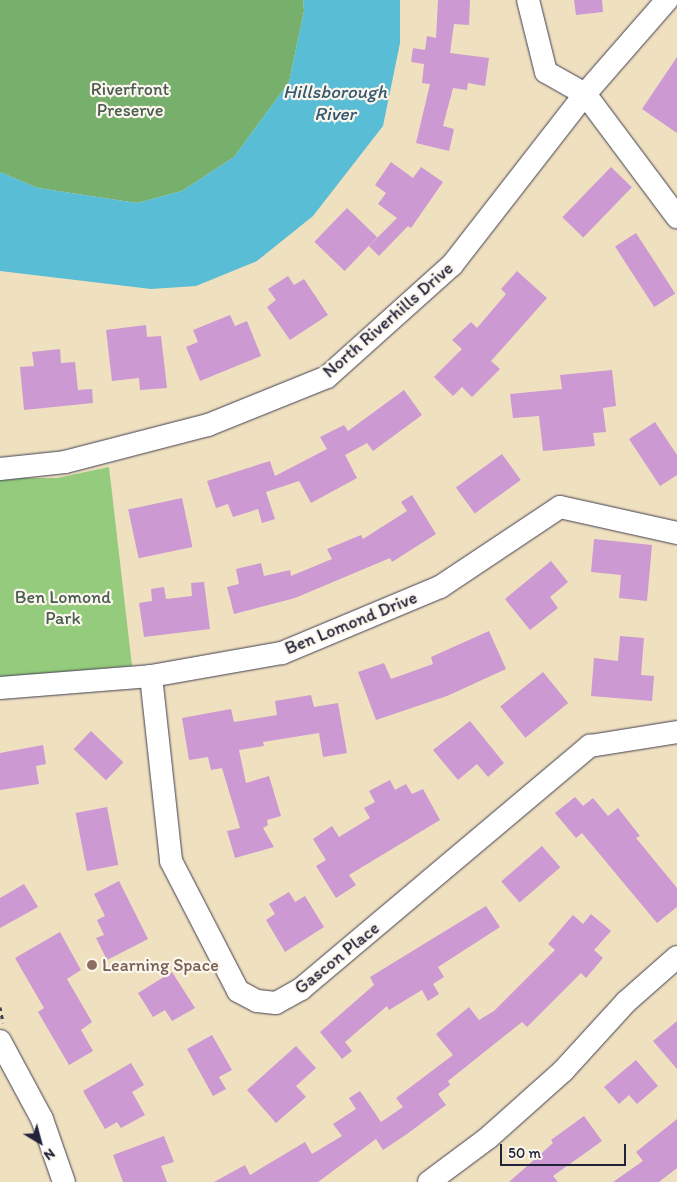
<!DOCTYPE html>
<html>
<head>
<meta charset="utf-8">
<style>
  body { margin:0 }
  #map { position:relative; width:677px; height:1182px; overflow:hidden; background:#efe0c0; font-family:Itim,sans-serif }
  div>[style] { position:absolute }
  .green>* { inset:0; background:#94cb7d }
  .forest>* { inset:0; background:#77af6c }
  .water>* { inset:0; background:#58bdd5 }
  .building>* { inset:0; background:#cc99d2; transform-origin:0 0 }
  .path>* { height:3px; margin-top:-1.5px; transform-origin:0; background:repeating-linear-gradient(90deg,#413e4f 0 4px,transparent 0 8px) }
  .roads { filter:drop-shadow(0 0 1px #413e4f) drop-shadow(0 0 1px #413e4f) }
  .minor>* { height:22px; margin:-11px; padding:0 11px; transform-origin:11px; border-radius:11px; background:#fff }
  .dots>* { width:14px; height:14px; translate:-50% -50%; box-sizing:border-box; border:2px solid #fbf7ec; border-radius:50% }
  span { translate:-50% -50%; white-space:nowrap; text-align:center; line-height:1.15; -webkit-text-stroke:4.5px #fbf7ec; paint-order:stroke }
  .park-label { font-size:18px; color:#4a5d52 }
  .street-label { font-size:18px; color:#22223b }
  .education-label { font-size:18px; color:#785e54 }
  .left { translate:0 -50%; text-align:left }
  .water-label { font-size:19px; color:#355871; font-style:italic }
  .north { position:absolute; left:15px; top:1117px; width:50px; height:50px; -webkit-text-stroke:4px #fbf7ec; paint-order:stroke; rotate:143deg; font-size:14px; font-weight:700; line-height:20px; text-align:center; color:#22223b }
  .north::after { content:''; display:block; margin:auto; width:18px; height:22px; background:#22223b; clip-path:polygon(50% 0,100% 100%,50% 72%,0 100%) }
  .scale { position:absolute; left:500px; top:1144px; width:126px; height:22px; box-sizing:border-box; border:2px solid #22223b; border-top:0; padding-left:6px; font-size:15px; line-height:18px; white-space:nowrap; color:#22223b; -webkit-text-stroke:4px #fbf7ec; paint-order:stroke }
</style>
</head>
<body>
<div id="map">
  <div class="green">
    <i style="clip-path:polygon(109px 467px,132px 666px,0 677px,0 478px,57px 478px)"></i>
  </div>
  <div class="forest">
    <i style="clip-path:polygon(0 0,303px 0,304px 11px,289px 82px,234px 157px,182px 191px,137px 203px,38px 188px,0 172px)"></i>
  </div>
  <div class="water">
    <i style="clip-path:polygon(303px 0,400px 0,400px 43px,383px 126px,313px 216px,257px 261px,196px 286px,151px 289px,0 271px,0 172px,38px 188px,137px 203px,182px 191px,234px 157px,289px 82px,304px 11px)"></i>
  </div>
  <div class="building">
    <i style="clip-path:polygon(438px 0,470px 0,469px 25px,454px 24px,450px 53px,489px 58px,485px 86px,468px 83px,467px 90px,453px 88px,443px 126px,454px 129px,449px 151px,416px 143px,430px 84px,422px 83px,424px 64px,411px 62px,413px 48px,425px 50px,427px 36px,436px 38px)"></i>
    <i style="clip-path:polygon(574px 0,602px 0,603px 12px,576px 15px)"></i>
    <i style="clip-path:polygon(677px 57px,677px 133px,642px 109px)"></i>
    <i style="clip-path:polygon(391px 162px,413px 178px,421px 167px,443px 182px,411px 228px,408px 226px,379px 256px,369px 246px,397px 218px,378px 204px,386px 193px,375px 185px)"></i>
    <i style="left:611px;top:167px;width:29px;height:70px;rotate:44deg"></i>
    <i style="left:347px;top:208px;width:42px;height:47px;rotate:44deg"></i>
    <i style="left:636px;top:233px;width:72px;height:25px;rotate:57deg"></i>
    <i style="clip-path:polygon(517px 271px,547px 298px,491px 361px,500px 369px,472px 397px,462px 387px,453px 396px,434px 377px,462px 349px,452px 340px,471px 322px,477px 328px,506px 294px,501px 289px)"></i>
    <i style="clip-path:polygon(288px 276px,294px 285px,304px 279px,328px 315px,290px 340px,267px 307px,276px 300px,268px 289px)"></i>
    <i style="clip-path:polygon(230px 315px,235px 326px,247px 321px,261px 356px,200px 381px,186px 347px,198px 342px,193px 330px)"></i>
    <i style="clip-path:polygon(146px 325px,147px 337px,161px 336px,167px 388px,140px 390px,139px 378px,112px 381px,106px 330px)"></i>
    <i style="clip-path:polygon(60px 349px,61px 363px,75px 362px,78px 390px,92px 389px,93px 403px,24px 410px,20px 367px,34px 366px,32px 352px)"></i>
    <i style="clip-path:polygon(612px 370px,616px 406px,603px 408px,606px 432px,593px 433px,595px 446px,543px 451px,539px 416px,513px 418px,510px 394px,562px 389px,560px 375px)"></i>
    <i style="clip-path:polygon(404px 390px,422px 415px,373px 451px,367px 443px,345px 455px,357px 478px,311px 503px,299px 481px,266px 492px,275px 519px,262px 523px,258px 509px,233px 517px,228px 504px,216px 508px,207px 481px,270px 461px,275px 476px,327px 449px,320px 437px,344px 425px,348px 431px)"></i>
    <i style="clip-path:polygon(655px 422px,677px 455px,677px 475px,660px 486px,629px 439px)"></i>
    <i style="left:502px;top:454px;width:32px;height:57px;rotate:54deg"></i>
    <i style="clip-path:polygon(412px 495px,436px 534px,392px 562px,390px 558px,295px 598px,234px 614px,227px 587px,239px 584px,236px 569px,261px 563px,264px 576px,290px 570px,291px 576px,332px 559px,327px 549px,361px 535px,363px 539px,407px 511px,401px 502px)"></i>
    <i style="left:182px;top:498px;width:50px;height:55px;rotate:78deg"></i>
    <i style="clip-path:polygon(594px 539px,652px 545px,647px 601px,619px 598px,621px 575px,591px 572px)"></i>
    <i style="clip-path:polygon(551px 561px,568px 582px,550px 597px,558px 608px,530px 630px,505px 599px)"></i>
    <i style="clip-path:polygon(204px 582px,210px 629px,144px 637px,139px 603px,152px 601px,151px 589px,164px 587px,166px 599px,192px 596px,191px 583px)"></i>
    <i style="clip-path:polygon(489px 631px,506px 669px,447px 696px,376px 720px,358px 672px,384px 663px,391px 679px,433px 664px,431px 657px)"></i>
    <i style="clip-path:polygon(620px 636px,644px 638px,641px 675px,654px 676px,652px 701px,591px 696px,594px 658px,618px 661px)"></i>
    <i style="left:543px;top:672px;width:40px;height:55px;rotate:51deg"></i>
    <i style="clip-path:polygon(311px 695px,314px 707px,338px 703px,347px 753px,323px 757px,319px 733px,263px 742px,264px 746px,239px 750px,246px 783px,269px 776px,281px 816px,267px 820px,268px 825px,263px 828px,274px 847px,235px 858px,227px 831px,240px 828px,222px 768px,211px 770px,208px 757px,189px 760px,182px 718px,231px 709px,234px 722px,277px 715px,275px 701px)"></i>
    <i style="clip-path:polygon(470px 721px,504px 763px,488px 777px,477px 764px,458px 780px,433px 750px)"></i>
    <i style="left:91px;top:731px;width:45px;height:25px;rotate:44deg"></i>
    <i style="clip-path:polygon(43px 745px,46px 764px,36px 766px,39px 784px,0 790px,0 753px)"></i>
    <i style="clip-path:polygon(390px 780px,395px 790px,406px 784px,412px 794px,423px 789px,440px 820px,349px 875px,356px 885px,336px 898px,316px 866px,326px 860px,313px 839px,332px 826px,339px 837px,370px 818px,364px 808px,375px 802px,369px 791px)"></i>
    <i style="clip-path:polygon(575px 797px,583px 806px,593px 798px,608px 816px,618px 808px,640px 836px,636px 838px,677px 888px,677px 907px,657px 923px,582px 833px,576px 838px,555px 813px)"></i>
    <i style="left:107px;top:807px;width:59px;height:32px;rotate:79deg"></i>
    <i style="left:542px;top:846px;width:28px;height:54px;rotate:49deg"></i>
    <i style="clip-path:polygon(119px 881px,148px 939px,107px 960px,96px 938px,104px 935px,97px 920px,105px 916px,94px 894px)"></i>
    <i style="clip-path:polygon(24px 884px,38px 907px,0 928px,0 898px)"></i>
    <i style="clip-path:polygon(289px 892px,295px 902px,305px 896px,324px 927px,285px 952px,266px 920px,275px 914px,269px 904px)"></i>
    <i style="clip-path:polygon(486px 906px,500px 927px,438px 967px,444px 977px,433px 984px,439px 994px,428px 1001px,422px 990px,389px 1010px,387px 1006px,345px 1042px,352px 1051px,342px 1059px,320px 1032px,374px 985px,370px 977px)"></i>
    <i style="clip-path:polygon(591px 914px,611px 931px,594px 950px,603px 958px,586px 978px,581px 973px,527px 1027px,522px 1022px,448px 1081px,450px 1085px,438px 1094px,446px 1105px,407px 1134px,383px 1150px,376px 1139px,318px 1182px,214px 1182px,245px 1165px,250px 1175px,305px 1142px,312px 1154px,342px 1136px,333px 1124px,356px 1109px,349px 1098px,360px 1091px,381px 1122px,403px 1107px,396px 1098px,453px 1055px,436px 1034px,469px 1007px,479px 1020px,494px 1011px,555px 950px,548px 944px,573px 915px,583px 924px)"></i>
    <i style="clip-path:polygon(60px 932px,81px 970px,67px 979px,92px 1022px,81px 1030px,93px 1051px,69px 1065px,38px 1012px,44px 1008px,15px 958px)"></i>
    <i style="clip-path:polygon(172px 972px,195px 1008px,172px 1021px,165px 1010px,153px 1017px,138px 993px)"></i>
    <i style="clip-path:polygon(677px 1021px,677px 1069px,653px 1041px)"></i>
    <i style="clip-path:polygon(212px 1035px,232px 1070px,219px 1077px,226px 1089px,213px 1096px,187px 1049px)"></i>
    <i style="clip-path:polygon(296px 1046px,316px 1068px,296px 1086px,306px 1097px,276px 1123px,247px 1090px)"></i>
    <i style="clip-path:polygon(636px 1060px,658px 1086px,637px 1104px,629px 1095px,619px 1104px,604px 1087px)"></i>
    <i style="clip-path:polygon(131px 1063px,144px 1085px,132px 1092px,145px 1115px,121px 1128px,117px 1122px,105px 1129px,83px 1091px)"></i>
    <i style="clip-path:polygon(584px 1116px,602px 1141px,553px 1176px,558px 1182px,509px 1182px,553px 1143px,551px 1140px)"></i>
    <i style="clip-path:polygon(677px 1119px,677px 1168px,659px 1182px,613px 1182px,643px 1161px,636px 1152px)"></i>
    <i style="clip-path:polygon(164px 1136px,174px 1162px,161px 1166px,167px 1182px,123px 1182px,113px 1155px)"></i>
  </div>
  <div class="path">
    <i style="left:0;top:1007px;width:16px;rotate:79deg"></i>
  </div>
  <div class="roads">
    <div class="minor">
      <i style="left:528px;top:0;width:74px;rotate:76deg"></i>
      <i style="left:546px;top:72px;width:45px;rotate:29.4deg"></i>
      <i style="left:585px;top:94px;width:154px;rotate:53.2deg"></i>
      <i style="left:0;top:469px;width:65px;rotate:-6.1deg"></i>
      <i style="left:65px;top:462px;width:148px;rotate:-14.5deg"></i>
      <i style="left:208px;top:425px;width:128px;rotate:-22deg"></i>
      <i style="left:327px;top:377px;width:168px;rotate:-41.9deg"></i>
      <i style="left:452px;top:265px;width:217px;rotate:-52.1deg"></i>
      <i style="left:585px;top:94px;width:125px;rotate:-48.9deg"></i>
      <i style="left:151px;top:676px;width:186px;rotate:83.8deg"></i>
      <i style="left:171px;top:861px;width:146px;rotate:62.7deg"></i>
      <i style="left:238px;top:991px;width:21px;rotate:28deg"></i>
      <i style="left:257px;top:1001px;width:19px;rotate:6deg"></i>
      <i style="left:276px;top:1003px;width:29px;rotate:-29deg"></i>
      <i style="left:301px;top:989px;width:378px;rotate:-40.1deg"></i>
      <i style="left:590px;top:746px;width:88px;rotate:-9.1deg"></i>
      <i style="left:0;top:688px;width:151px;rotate:-4.5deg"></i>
      <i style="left:151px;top:676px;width:133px;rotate:-10deg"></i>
      <i style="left:282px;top:653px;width:171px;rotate:-22.7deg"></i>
      <i style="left:440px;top:587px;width:144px;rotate:-33.7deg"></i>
      <i style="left:560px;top:507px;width:120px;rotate:12.5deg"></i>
      <i style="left:0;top:1041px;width:89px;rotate:61.7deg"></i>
      <i style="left:42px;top:1119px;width:67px;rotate:70.8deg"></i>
      <i style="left:429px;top:1182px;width:74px;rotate:-36.7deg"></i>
      <i style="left:488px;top:1138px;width:101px;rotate:-41.8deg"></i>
      <i style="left:563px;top:1071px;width:93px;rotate:-47.6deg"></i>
      <i style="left:626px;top:1002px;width:68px;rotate:-41.4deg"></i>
    </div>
  </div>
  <div class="dots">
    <i style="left:92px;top:965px;background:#8d6e63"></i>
  </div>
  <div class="park-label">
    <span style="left:130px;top:100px">Riverfront<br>Preserve</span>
    <span style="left:63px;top:608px">Ben Lomond<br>Park</span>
  </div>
  <div class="street-label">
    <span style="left:388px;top:320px;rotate:-41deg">North Riverhills Drive</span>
    <span style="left:351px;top:623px;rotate:-22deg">Ben Lomond Drive</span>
    <span style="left:337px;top:958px;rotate:-39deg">Gascon Place</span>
  </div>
  <div class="education-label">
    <span class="left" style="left:102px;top:965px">Learning Space</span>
  </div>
  <div class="water-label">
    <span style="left:335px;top:103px">Hillsborough<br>River</span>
  </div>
  <div class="north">N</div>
  <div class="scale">50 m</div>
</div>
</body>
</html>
